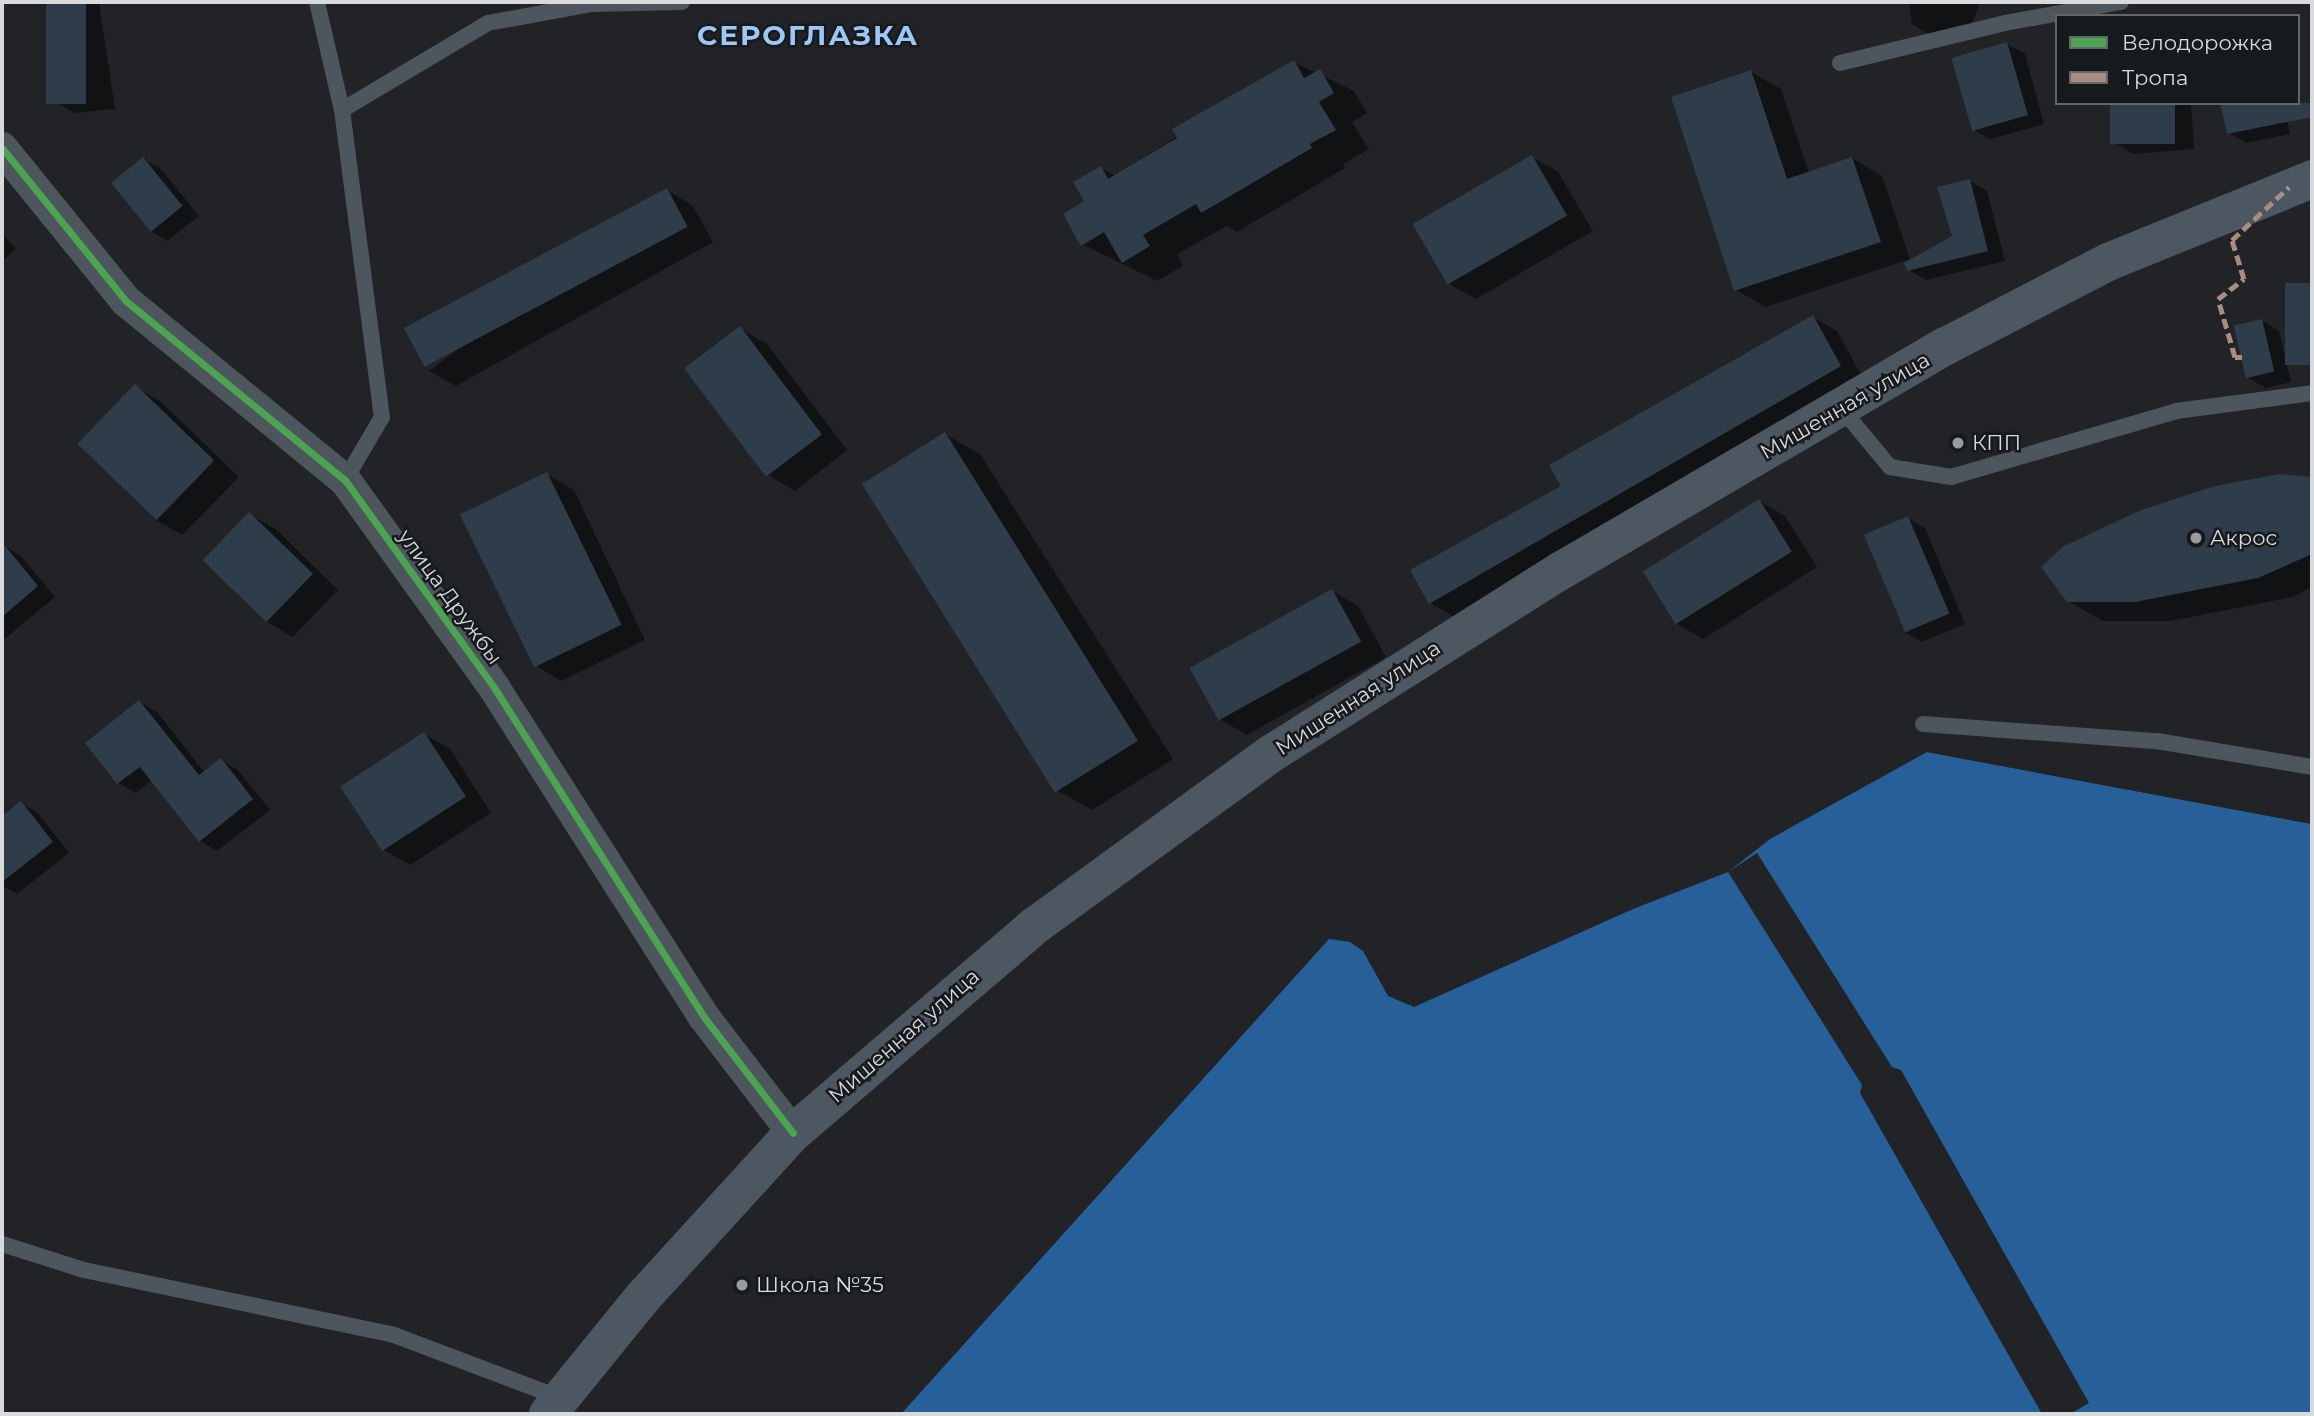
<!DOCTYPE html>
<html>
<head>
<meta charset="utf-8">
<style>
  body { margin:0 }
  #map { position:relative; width:2314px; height:1416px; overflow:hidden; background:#212326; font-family:Montserrat,sans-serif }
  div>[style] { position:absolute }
  .water>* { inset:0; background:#276099 }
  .pier>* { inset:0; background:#212326 }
  .shadow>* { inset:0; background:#0007 }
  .building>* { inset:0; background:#2f3d4a; transform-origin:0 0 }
  .lane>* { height:16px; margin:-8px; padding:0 8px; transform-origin:8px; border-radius:8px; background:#4d555d }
  .street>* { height:32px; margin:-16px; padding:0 16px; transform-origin:16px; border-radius:16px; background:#4d555d }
  .secondary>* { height:38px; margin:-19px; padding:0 19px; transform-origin:19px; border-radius:19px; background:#4d5762 }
  .quiet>* { height:5px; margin-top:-2.5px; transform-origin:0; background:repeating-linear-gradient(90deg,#a88b81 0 10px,transparent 0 15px) }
  .cycleway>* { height:7px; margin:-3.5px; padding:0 3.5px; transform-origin:3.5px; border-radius:3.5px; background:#4ca352 }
  .dots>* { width:19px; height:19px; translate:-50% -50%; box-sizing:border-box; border:4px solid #171a1d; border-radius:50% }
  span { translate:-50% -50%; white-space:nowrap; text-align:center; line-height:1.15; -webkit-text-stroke:5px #171a1d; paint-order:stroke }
  .street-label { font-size:21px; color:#d8dadc }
  .poi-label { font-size:21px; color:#d8dadc }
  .left { translate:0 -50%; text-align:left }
  .district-label { font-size:28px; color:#9dc7f5; font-weight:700; letter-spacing:2px }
  .frame { position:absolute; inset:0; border:4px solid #d8dadc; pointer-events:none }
  .legend { position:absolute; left:2055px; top:14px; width:245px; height:91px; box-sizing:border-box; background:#171a1d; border:2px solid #646769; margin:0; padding:9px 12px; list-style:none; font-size:21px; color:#d8dadc }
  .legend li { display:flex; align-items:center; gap:14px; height:35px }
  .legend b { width:35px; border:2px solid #646769 }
</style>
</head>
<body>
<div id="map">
  <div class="water">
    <i style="clip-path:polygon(1927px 752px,2312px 824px,2312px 1414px,901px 1414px,1329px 939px,1350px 942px,1363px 951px,1388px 996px,1414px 1007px,1633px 909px,1728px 872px,1770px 839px)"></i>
  </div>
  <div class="pier">
    <i style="clip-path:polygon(1926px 749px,2312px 820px,2312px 824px,1927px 752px)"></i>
    <i style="clip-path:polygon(1757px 853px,1892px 1067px,1901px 1070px,2089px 1403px,2070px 1414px,2042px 1414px,1860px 1093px,1862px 1085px,1728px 872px)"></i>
  </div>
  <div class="shadow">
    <i style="clip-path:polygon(41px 2px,99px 2px,115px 109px,74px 113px,57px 103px,48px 8px)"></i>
    <i style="clip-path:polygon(1909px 2px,1980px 2px,1970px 29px,1930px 35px,1912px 24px)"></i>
    <i style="clip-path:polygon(2007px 44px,2025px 54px,2044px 124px,1990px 139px,1972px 129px)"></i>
    <i style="clip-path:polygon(1294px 62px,1354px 91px,1367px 113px,1352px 122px,1369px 149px,1343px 164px,1345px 168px,1237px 232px,1227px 226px,1177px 254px,1183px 266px,1157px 281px,1082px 244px,1086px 202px,1101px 168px,1115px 176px)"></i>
    <i style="clip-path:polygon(1751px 72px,1781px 89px,1809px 173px,1852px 158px,1882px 176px,1910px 259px,1766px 307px,1736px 290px)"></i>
    <i style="clip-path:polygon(2112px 103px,2191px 103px,2194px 149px,2133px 154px,2115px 143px)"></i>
    <i style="clip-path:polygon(2283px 103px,2290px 134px,2246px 143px,2229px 133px)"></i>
    <i style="clip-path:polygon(1532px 157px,1558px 172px,1593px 231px,1476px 299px,1449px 284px)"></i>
    <i style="clip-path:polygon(143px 159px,161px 169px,199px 216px,167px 241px,149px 230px)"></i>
    <i style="clip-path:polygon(1970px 181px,1987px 191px,2005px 261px,1926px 280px,1909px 270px,1954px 237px)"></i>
    <i style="clip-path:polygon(667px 190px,693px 206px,713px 242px,456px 386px,429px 371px)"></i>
    <i style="clip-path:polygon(2px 233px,16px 249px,2px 261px)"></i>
    <i style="clip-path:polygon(1813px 317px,1837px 331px,1864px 380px,1454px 617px,1430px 603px,1563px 486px)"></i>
    <i style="clip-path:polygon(2262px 320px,2279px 331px,2291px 382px,2266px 388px,2248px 378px)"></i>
    <i style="clip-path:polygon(740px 329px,767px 344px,847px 450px,795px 491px,768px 475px)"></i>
    <i style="clip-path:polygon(135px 387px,161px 402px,239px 477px,182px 535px,156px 520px,79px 444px)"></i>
    <i style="clip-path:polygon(945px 434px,980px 454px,1173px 759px,1092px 810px,1058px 791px)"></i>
    <i style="clip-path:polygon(547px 474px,574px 490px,645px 640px,561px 681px,535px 665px)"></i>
    <i style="clip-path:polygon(2280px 476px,2312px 479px,2312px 587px,2293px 597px,2170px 621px,2103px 621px,2068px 601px)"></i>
    <i style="clip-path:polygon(1759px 501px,1785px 516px,1817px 567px,1703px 639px,1677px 624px)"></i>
    <i style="clip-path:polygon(249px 514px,276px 529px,338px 590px,293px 637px,267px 622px)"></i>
    <i style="clip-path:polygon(1908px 518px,1925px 528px,1965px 624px,1922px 642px,1905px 632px)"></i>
    <i style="clip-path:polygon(4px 546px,21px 556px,55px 597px,2px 641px)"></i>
    <i style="clip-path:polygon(1332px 591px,1358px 606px,1386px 657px,1247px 735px,1221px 720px,1192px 670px)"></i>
    <i style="clip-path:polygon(140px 702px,157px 712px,205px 773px,221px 760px,238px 770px,270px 810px,217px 851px,200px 841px,152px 780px,136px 793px,119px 783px,87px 743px)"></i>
    <i style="clip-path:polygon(424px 734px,450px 749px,491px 813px,410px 865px,384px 850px)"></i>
    <i style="clip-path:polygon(21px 803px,38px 813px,69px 853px,17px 894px,2px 885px,2px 818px)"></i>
  </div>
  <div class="building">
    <i style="left:46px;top:2px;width:40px;height:102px"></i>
    <i style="left:2007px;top:42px;width:76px;height:58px;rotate:74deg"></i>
    <i style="clip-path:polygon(1294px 60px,1304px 78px,1320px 69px,1334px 93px,1319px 102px,1336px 130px,1310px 144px,1312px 148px,1201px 213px,1196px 204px,1143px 235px,1150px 246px,1122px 263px,1104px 232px,1081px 246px,1063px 214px,1084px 201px,1073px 182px,1101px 166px,1108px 179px,1177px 138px,1172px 129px)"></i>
    <i style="clip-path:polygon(1751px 70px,1787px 179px,1852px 157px,1881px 242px,1734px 291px,1671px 97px)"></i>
    <i style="left:2110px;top:103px;width:65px;height:41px"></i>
    <i style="clip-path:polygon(2220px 103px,2312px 103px,2312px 117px,2227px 134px)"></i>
    <i style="left:1532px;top:155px;width:70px;height:138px;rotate:60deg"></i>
    <i style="left:143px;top:157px;width:63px;height:41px;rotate:51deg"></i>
    <i style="clip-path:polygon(1970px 179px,1988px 251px,1907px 271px,1904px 263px,1952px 236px,1937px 187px)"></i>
    <i style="left:667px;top:188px;width:44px;height:298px;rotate:62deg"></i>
    <i style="left:2312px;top:283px;width:82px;height:27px;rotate:90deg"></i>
    <i style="clip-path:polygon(1813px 315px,1841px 366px,1429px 604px,1410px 570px,1561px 486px,1549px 465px)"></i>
    <i style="left:2262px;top:319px;width:54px;height:29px;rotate:77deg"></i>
    <i style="left:740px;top:326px;width:136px;height:70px;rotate:53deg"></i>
    <i style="left:135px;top:384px;width:110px;height:83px;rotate:44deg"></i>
    <i style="left:945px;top:432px;width:364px;height:98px;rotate:58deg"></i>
    <i style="left:547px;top:472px;width:170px;height:97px;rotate:64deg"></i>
    <i style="clip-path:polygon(2280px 474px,2312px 477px,2312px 554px,2258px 578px,2135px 602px,2067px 602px,2041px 567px,2064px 546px,2141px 510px,2215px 486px)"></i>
    <i style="left:1759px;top:499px;width:62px;height:137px;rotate:58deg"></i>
    <i style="left:249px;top:512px;width:89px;height:67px;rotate:44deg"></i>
    <i style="left:1908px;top:516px;width:106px;height:48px;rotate:67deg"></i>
    <i style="clip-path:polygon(2px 542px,38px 586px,2px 617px)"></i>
    <i style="left:1332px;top:589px;width:60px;height:163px;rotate:61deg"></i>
    <i style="clip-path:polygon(139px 700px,199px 775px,221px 758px,253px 799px,199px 842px,140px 767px,117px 784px,85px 743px)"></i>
    <i style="left:424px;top:732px;width:77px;height:100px;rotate:57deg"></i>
    <i style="clip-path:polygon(21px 801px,53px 842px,2px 882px,2px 816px)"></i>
  </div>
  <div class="lane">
    <i style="left:317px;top:2px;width:111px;rotate:77deg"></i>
    <i style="left:342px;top:110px;width:310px;rotate:82.6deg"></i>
    <i style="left:382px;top:417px;width:73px;rotate:120.4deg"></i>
    <i style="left:1840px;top:63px;width:170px;rotate:-13.6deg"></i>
    <i style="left:2005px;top:23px;width:118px;rotate:-10.3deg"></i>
    <i style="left:342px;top:110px;width:170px;rotate:-30.8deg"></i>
    <i style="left:488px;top:23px;width:106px;rotate:-10.4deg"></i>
    <i style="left:592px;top:4px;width:90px;rotate:-1.3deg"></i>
    <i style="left:1841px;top:408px;width:77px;rotate:50.3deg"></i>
    <i style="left:1890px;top:467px;width:62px;rotate:9.3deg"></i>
    <i style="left:1951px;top:477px;width:234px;rotate:-16.3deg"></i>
    <i style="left:2176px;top:411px;width:137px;rotate:-7.5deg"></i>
    <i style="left:1923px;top:724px;width:235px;rotate:4.2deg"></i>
    <i style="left:2157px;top:741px;width:157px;rotate:9.5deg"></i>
    <i style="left:2px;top:1244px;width:86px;rotate:17.6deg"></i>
    <i style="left:84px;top:1270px;width:317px;rotate:11.8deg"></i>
    <i style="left:394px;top:1335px;width:178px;rotate:20.7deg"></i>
  </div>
  <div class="street">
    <i style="left:2px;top:148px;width:197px;rotate:51deg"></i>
    <i style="left:126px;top:301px;width:283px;rotate:39.3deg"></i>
    <i style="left:345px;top:480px;width:257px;rotate:54.3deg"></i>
    <i style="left:495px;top:689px;width:389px;rotate:57.5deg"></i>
    <i style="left:704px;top:1017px;width:146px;rotate:52.5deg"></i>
  </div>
  <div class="secondary">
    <i style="left:548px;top:1414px;width:152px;rotate:-50.9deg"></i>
    <i style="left:644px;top:1296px;width:221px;rotate:-47.6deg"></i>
    <i style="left:793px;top:1133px;width:320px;rotate:-40.6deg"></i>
    <i style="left:1036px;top:925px;width:288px;rotate:-36.1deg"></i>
    <i style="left:1269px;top:755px;width:347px;rotate:-32.3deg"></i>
    <i style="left:1562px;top:570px;width:445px;rotate:-30.3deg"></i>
    <i style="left:1946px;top:346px;width:182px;rotate:-27.4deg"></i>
    <i style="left:2108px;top:262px;width:220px;rotate:-22.1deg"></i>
  </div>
  <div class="quiet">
    <i style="left:2242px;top:357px;width:7px;rotate:180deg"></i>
    <i style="left:2235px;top:357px;width:60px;rotate:-106.3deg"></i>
    <i style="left:2218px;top:299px;width:33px;rotate:-38deg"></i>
    <i style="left:2244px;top:279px;width:41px;rotate:-107.1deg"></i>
    <i style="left:2232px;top:240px;width:78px;rotate:-42.9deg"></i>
  </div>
  <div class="cycleway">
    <i style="left:2px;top:148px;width:197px;rotate:51deg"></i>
    <i style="left:126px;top:301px;width:283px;rotate:39.3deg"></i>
    <i style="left:345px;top:480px;width:257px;rotate:54.3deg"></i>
    <i style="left:495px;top:689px;width:389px;rotate:57.5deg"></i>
    <i style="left:704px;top:1017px;width:146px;rotate:52.5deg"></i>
  </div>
  <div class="dots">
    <i style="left:1958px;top:443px;background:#989a9c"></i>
    <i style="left:2196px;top:538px;background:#989a9c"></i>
    <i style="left:742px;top:1285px;background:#989a9c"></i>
  </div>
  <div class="street-label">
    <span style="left:1845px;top:406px;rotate:-30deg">Мишенная улица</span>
    <span style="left:450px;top:597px;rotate:54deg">улица Дружбы</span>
    <span style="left:1358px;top:698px;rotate:-33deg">Мишенная улица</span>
    <span style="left:904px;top:1036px;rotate:-41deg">Мишенная улица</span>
  </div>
  <div class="poi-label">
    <span class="left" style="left:1972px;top:443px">КПП</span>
    <span class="left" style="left:2210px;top:538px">Акрос</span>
    <span class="left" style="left:756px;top:1285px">Школа №35</span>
  </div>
  <div class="district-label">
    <span style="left:808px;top:35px">СЕРОГЛАЗКА</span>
  </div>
  <div class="frame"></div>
  <ul class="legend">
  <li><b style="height:9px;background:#4ca352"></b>Велодорожка</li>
  <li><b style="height:9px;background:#a88b81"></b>Тропа</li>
  </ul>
</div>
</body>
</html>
